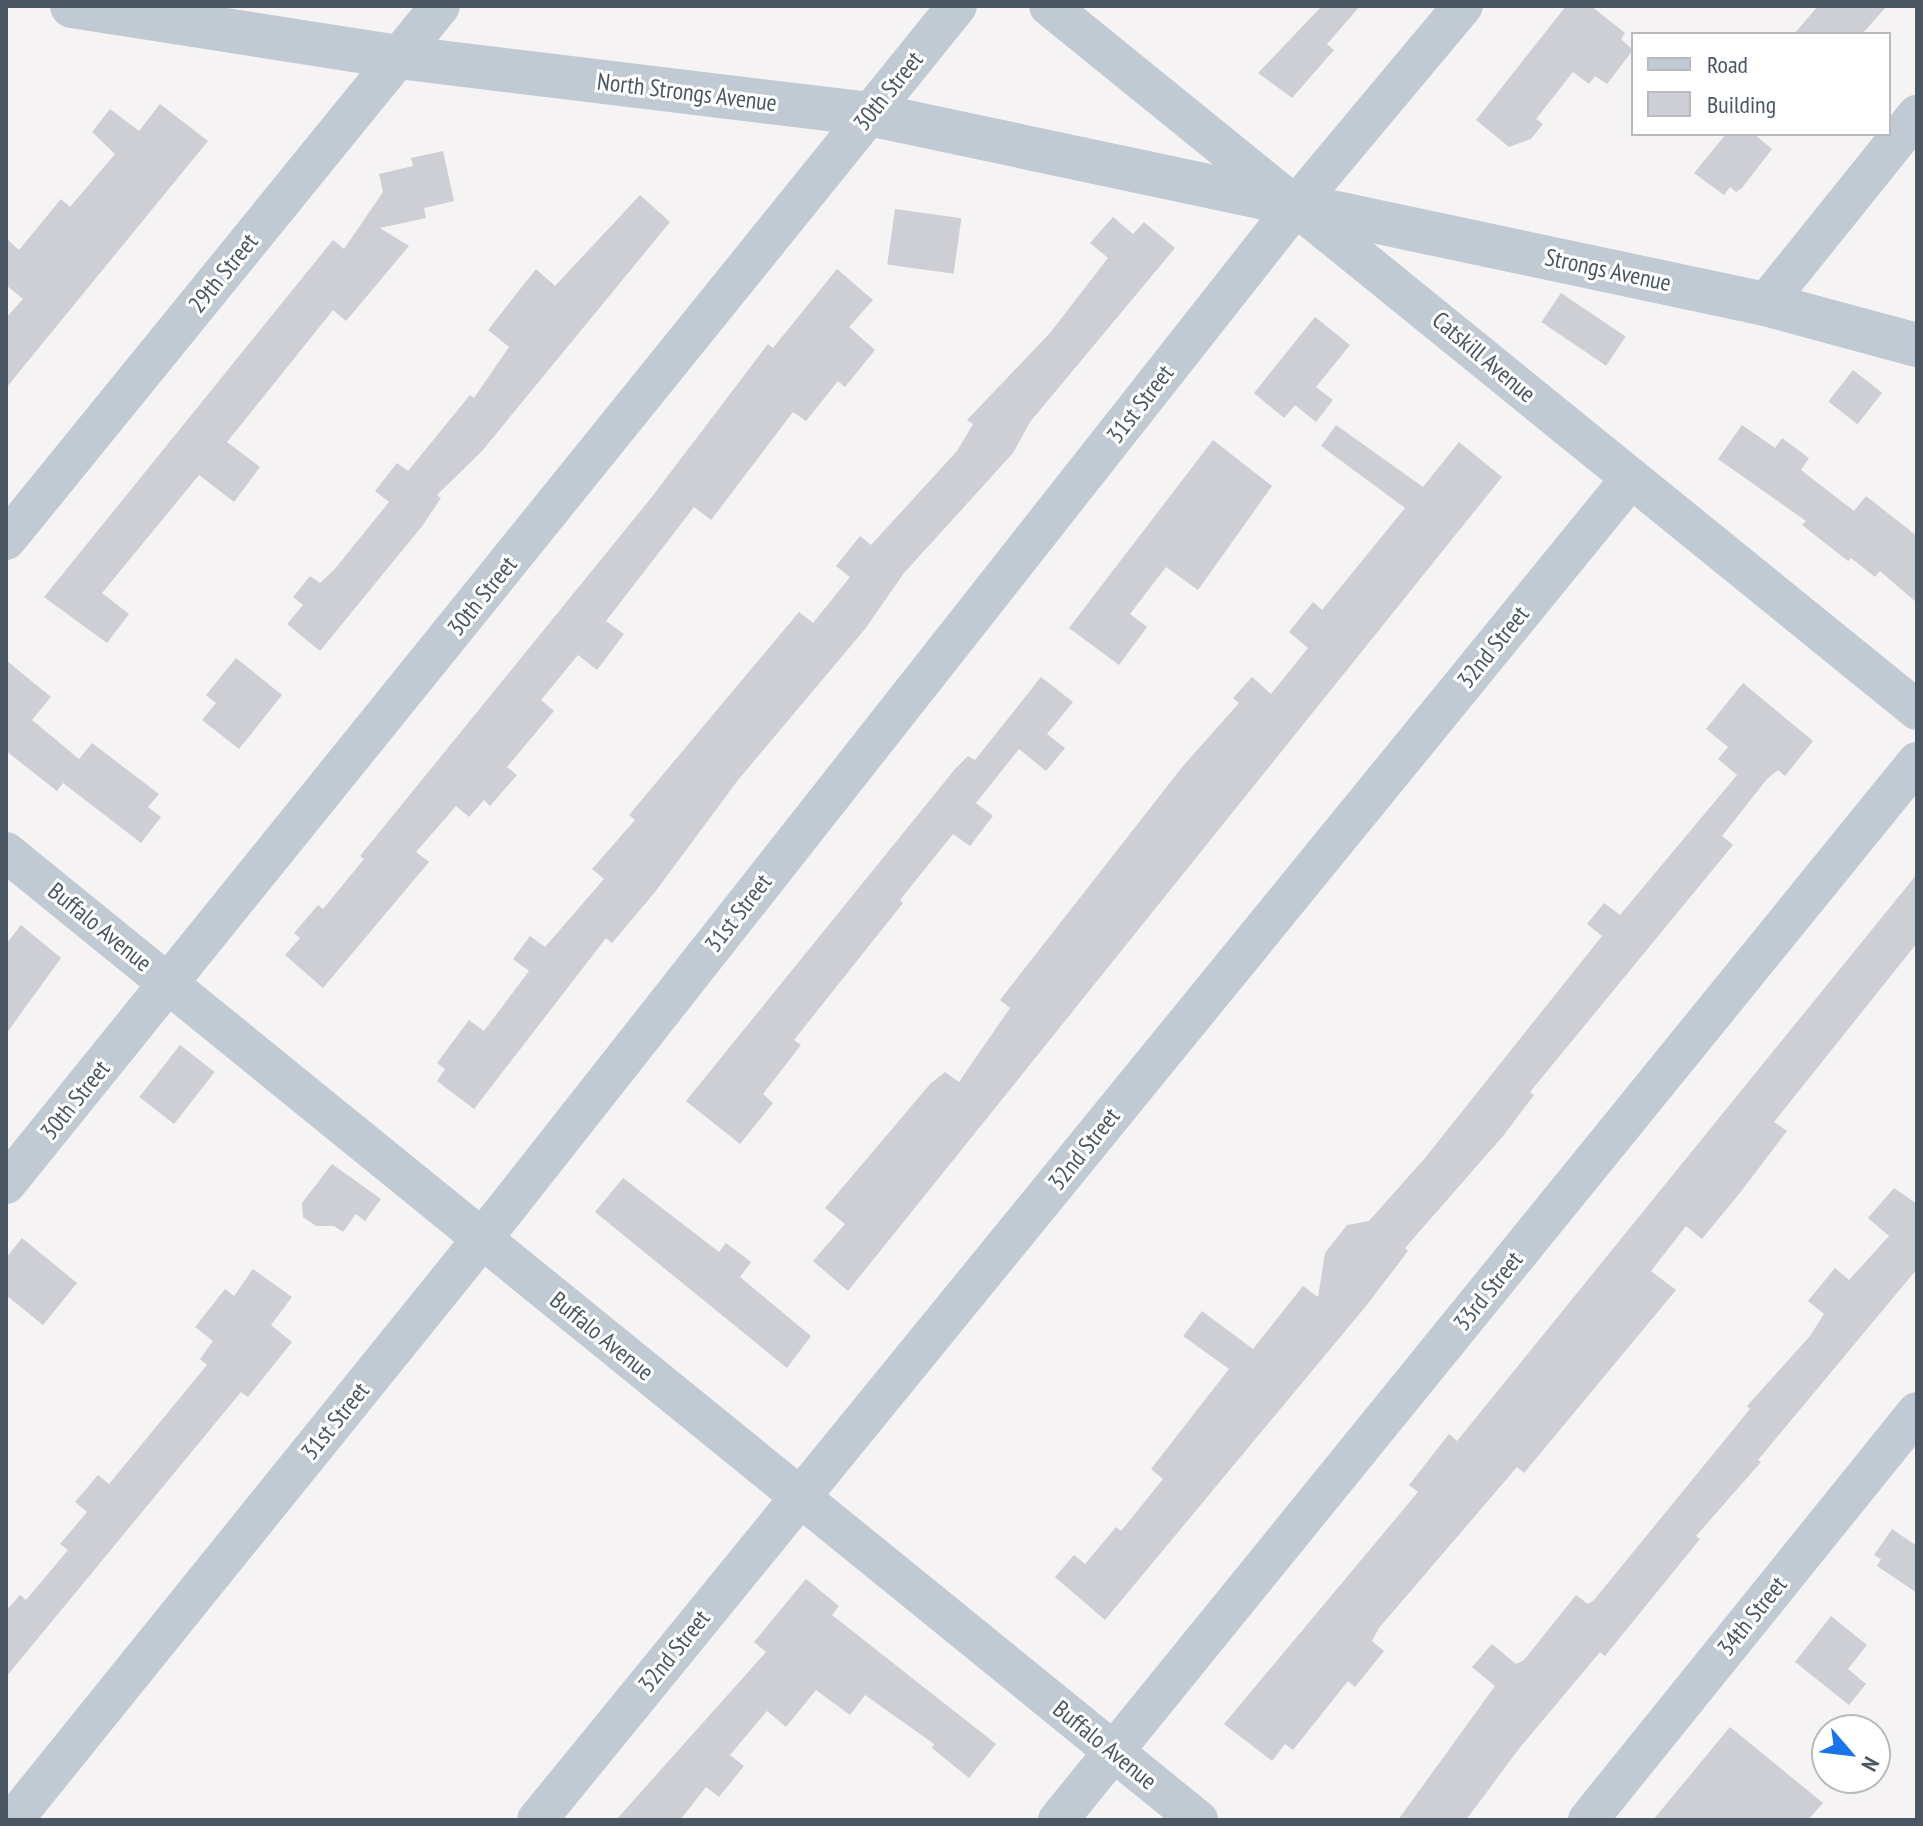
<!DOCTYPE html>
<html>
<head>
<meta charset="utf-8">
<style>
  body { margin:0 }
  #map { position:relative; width:1923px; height:1826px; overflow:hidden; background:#f5f3f3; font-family:"PT Sans Narrow",sans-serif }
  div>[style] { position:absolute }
  .building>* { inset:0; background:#cdcfd5; transform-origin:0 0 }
  .minor>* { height:40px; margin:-20px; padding:0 20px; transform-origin:20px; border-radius:20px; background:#c1cad2 }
  .tertiary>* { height:44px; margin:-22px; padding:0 22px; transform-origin:22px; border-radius:22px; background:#c1cad2 }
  span { translate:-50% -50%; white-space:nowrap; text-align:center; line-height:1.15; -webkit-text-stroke:6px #fff; paint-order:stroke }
  .street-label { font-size:24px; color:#4a5661 }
  .frame { position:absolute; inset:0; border:8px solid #4a5661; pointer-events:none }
  .legend { position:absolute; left:1631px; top:32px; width:260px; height:104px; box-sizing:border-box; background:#fff; border:2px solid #b7bbc0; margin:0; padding:10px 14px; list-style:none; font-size:24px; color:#4a5661 }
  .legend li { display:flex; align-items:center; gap:16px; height:40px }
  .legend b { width:40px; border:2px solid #b7bbc0 }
  .north { position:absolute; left:1811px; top:1714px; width:80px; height:80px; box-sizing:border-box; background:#fff; border:2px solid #b7bbc0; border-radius:50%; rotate:118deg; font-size:22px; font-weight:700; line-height:32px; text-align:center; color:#4a5661 }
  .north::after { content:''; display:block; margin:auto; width:28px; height:36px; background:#1a73e8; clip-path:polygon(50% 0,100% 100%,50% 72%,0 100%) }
</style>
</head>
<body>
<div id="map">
  <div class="building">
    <i style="clip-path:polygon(1322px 6px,1360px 6px,1327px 44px,1334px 50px,1292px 98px,1258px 73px)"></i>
    <i style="clip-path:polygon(1566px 6px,1591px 6px,1625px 33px,1621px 39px,1633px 50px,1607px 84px,1595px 76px,1589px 84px,1573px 72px,1536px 119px,1543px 124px,1531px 139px,1509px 147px,1476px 120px)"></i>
    <i style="clip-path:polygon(1818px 6px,1887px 6px,1862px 34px,1794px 34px)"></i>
    <i style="clip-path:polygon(160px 104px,208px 141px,6px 388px,6px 318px,23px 299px,6px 285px,6px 238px,19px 250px,61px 199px,70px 207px,115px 154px,92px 132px,110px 109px,139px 131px)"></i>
    <i style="clip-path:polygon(1726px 134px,1754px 134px,1772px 149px,1742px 188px,1736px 192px,1730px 187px,1724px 195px,1694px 173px)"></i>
    <i style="clip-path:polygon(443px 151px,454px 201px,424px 208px,426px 218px,380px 228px,409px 246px,346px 321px,333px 310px,227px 442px,260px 467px,234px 502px,199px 475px,102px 593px,129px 614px,107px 643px,44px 597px,333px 240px,344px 249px,383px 192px,379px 174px,413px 166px,411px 158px)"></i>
    <i style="clip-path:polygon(640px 195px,670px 222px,482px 451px,437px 495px,441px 498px,423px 525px,320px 651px,287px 624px,303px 605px,293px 597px,310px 576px,320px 583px,334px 570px,389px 502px,375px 491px,397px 463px,408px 471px,470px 395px,474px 398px,509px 347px,488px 330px,536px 269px,555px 286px)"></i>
    <i style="left:895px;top:209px;width:67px;height:56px;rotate:8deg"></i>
    <i style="clip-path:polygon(1113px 217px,1133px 234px,1144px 222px,1175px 248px,1030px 422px,1013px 453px,904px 573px,865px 629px,738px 780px,655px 892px,612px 943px,606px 938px,474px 1109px,437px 1081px,445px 1069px,437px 1063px,469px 1020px,484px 1031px,529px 971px,513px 959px,530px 936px,545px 947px,604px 879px,592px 869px,635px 820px,629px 815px,799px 612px,813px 623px,850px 577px,836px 566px,860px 536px,871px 545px,957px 451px,973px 424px,967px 420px,1050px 333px,1108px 258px,1090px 243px)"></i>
    <i style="clip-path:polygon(837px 269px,873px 300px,849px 327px,875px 350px,845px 387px,838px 381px,806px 421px,793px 412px,711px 520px,694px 507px,606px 621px,624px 634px,597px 670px,578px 655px,541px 700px,554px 711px,507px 767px,517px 775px,490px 806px,484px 800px,469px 817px,456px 806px,416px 852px,429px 862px,323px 988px,285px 955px,300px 938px,294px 933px,318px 905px,323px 909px,364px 859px,360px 856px,651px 498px,768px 344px,773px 348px)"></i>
    <i style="left:1561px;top:293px;width:78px;height:35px;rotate:34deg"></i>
    <i style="clip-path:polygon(1315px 317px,1350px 345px,1316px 387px,1333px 400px,1316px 422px,1295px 405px,1284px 418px,1254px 393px)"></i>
    <i style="left:1853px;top:370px;width:37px;height:40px;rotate:38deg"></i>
    <i style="clip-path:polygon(1336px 425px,1423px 487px,1459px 442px,1502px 477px,848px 1291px,813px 1261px,845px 1224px,825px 1208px,931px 1083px,945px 1072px,959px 1082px,1010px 1008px,1000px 1000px,1183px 766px,1239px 703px,1233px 698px,1252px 677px,1271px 694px,1308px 648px,1289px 632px,1313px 602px,1322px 610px,1405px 508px,1321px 446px)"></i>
    <i style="clip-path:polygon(1742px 425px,1775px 448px,1782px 438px,1809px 458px,1801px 470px,1854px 511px,1866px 496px,1917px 536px,1917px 603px,1880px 571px,1875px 577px,1851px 558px,1848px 561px,1802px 525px,1806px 521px,1718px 459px)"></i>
    <i style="clip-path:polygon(1213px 440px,1272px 486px,1198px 590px,1166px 567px,1130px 614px,1147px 627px,1119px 665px,1069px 628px)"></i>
    <i style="clip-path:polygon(236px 658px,282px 695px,239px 749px,202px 720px,216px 703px,206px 695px)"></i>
    <i style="clip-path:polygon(6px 660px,51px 697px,32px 720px,79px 759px,92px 743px,159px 794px,148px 807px,161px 817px,141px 843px,63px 783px,57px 791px,6px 751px)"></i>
    <i style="clip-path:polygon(1041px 677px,1073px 702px,1047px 734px,1065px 748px,1046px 771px,1019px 749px,976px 803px,993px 816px,970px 846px,953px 834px,900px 900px,903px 903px,794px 1040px,801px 1045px,763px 1094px,773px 1103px,740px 1144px,686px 1101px,955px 769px,968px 756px,975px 760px)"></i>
    <i style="clip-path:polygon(1743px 683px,1813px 741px,1785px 776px,1778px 770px,1767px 779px,1722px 836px,1733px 845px,1530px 1092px,1534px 1095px,1503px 1136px,1405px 1248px,1408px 1251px,1366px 1306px,1105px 1620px,1055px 1577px,1074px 1555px,1085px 1564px,1116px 1527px,1121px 1531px,1163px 1479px,1151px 1469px,1229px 1369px,1183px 1336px,1202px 1311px,1253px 1349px,1303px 1286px,1318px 1297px,1325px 1253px,1347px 1225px,1369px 1221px,1425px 1158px,1602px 936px,1587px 924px,1604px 903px,1620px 915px,1737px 775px,1718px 759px,1728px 747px,1706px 729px)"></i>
    <i style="clip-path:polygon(1917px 874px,1917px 943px,1774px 1122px,1787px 1131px,1739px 1194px,1702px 1239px,1686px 1226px,1651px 1271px,1676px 1290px,1524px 1473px,1517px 1467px,1379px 1628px,1372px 1641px,1384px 1651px,1355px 1687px,1348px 1681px,1293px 1750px,1285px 1744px,1272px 1761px,1224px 1724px,1418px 1492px,1409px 1485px,1449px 1434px,1457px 1441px)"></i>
    <i style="clip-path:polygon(21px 925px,61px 958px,6px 1034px,6px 944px)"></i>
    <i style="left:180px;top:1045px;width:44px;height:66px;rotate:38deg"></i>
    <i style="clip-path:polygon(332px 1164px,381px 1199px,365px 1221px,356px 1214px,343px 1232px,334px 1226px,316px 1226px,303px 1217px,302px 1203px)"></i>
    <i style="clip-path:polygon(623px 1178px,719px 1252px,726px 1243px,751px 1262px,740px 1277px,811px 1336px,787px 1368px,595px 1212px)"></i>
    <i style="clip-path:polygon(1894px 1188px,1917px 1204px,1917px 1269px,1758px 1460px,1761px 1462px,1696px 1536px,1700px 1539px,1605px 1656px,1600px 1652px,1518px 1750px,1466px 1820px,1398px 1820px,1495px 1686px,1472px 1667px,1492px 1644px,1516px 1664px,1524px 1660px,1576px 1595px,1588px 1604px,1594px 1600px,1750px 1409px,1747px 1406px,1810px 1336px,1824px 1314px,1808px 1301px,1835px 1268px,1849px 1280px,1889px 1236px,1868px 1218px)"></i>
    <i style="clip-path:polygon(22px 1238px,77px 1283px,43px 1325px,6px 1295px,6px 1258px)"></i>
    <i style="clip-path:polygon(253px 1269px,292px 1297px,271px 1325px,292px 1342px,248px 1397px,241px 1392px,6px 1677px,6px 1611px,20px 1595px,26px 1600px,68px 1550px,60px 1544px,87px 1512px,75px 1502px,98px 1475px,109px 1484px,207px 1365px,200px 1359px,213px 1341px,195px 1327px,225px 1289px,234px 1296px)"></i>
    <i style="clip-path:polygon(1892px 1529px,1917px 1546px,1917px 1593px,1877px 1566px,1881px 1559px,1874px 1555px)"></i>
    <i style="clip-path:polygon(806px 1579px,839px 1606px,832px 1615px,996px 1744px,969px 1778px,932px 1748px,934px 1744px,865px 1695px,850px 1715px,816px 1690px,786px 1727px,767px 1711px,730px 1755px,744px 1766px,719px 1797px,706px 1787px,680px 1820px,616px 1820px,766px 1652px,754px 1642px)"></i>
    <i style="clip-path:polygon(1831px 1616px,1867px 1645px,1848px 1669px,1866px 1684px,1849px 1705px,1795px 1662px)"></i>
    <i style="clip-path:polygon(1730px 1727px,1823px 1803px,1808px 1820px,1653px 1820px)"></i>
  </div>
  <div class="minor">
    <i style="left:1049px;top:6px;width:1118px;rotate:39.04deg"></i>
    <i style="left:1765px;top:304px;width:243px;rotate:-51.2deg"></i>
    <i style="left:6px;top:540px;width:688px;rotate:-50.9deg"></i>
    <i style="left:6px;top:852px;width:1536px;rotate:39.08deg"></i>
    <i style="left:6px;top:1184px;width:1514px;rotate:-51.09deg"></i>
    <i style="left:13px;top:1820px;width:747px;rotate:-51.09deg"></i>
    <i style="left:482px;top:1239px;width:1319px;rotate:-51.77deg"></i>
    <i style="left:1298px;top:203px;width:257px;rotate:-50.1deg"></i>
    <i style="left:537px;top:1820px;width:1731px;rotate:-50.81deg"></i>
    <i style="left:1058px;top:1820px;width:1363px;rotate:-50.93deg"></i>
    <i style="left:1588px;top:1820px;width:524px;rotate:-51.12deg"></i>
  </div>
  <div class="tertiary">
    <i style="left:72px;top:6px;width:330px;rotate:8.9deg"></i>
    <i style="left:398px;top:57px;width:474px;rotate:6.9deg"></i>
    <i style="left:869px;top:114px;width:916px;rotate:11.97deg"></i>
    <i style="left:1765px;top:304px;width:157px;rotate:15.1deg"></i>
  </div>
  <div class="street-label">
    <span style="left:888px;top:91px;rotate:-51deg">30th Street</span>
    <span style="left:687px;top:92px;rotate:7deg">North Strongs Avenue</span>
    <span style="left:1608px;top:270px;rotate:12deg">Strongs Avenue</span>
    <span style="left:223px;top:273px;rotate:-51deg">29th Street</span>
    <span style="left:1484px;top:357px;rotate:40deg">Catskill Avenue</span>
    <span style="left:1140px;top:404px;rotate:-52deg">31st Street</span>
    <span style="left:482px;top:596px;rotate:-51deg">30th Street</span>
    <span style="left:1493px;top:647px;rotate:-51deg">32nd Street</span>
    <span style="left:738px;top:913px;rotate:-52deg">31st Street</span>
    <span style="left:100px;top:927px;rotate:39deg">Buffalo Avenue</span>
    <span style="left:75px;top:1100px;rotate:-51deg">30th Street</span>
    <span style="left:1084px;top:1149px;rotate:-51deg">32nd Street</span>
    <span style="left:1488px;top:1291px;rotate:-51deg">33rd Street</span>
    <span style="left:602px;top:1336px;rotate:39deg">Buffalo Avenue</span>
    <span style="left:335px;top:1421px;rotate:-51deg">31st Street</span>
    <span style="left:1752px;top:1616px;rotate:-51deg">34th Street</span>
    <span style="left:674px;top:1651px;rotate:-51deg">32nd Street</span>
    <span style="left:1105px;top:1745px;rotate:39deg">Buffalo Avenue</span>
  </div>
  <div class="frame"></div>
  <ul class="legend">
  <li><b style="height:10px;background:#c1cad2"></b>Road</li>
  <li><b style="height:22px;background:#cdcfd5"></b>Building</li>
  </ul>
  <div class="north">N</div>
</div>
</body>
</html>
